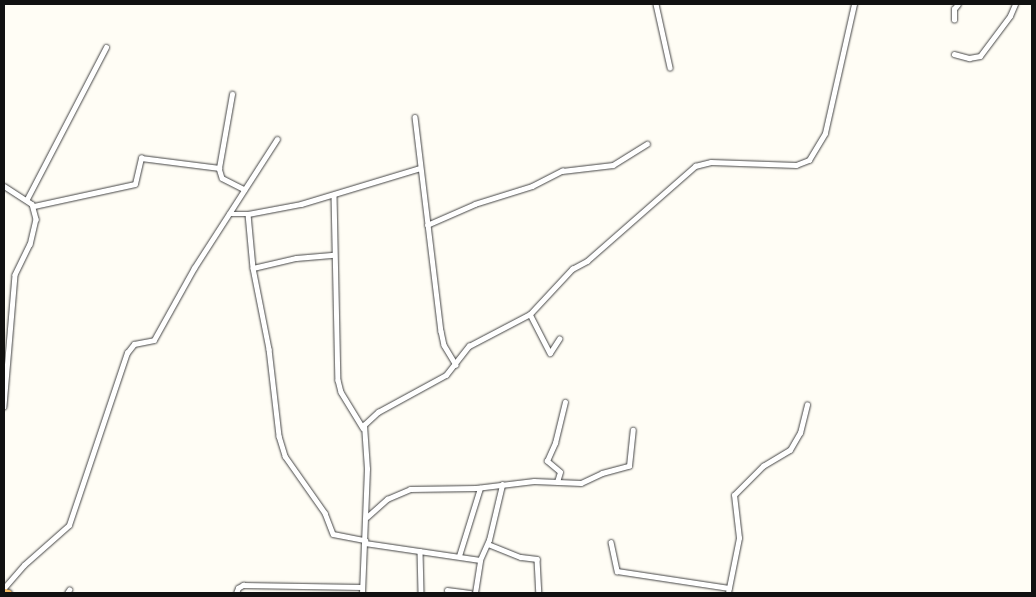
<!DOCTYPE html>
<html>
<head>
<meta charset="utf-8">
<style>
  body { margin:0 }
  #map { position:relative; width:1036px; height:597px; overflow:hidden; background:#fffdf5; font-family:Merriweather,serif }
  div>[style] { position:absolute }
  .roads { filter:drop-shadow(0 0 1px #444) drop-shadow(0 0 1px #444) }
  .minor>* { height:4.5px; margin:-2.25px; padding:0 2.25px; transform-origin:2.25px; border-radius:2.25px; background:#fff }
  .trunk>* { height:7px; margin:-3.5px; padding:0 3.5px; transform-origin:3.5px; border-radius:3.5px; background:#f7bc64 }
  span { translate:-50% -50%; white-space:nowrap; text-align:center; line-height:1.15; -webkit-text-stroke:5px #fff; paint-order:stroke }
  .frame { position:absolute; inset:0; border:5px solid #111; pointer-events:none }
</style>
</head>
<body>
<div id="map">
  <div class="roads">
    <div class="minor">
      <i style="left:656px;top:4px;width:65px;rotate:77.5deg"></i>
      <i style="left:954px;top:20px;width:11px;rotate:-90deg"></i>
      <i style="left:954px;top:9px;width:6px;rotate:-51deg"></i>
      <i style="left:954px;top:54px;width:16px;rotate:15deg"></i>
      <i style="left:969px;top:58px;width:11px;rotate:-10deg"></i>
      <i style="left:980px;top:56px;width:50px;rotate:-53.1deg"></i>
      <i style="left:1010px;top:16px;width:13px;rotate:-67deg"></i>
      <i style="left:415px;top:117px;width:216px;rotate:83.1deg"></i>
      <i style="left:441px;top:331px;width:14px;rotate:78deg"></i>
      <i style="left:444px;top:345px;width:23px;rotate:59deg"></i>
      <i style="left:219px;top:168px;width:75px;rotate:-80deg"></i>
      <i style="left:4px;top:186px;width:33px;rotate:33deg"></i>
      <i style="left:32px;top:204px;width:16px;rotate:75deg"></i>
      <i style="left:36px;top:219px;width:26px;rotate:103deg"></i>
      <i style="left:30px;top:244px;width:34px;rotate:116deg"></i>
      <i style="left:15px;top:275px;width:132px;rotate:94.8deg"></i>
      <i style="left:334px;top:195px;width:185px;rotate:88.8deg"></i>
      <i style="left:338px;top:380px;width:12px;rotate:76deg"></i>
      <i style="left:341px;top:392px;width:42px;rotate:58.6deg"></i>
      <i style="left:27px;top:199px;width:171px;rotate:-62.5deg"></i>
      <i style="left:34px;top:206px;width:103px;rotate:-12.3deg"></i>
      <i style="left:135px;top:184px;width:27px;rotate:-77deg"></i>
      <i style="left:141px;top:158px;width:79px;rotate:7.3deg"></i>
      <i style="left:219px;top:168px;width:10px;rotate:73deg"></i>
      <i style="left:222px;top:178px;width:25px;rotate:27deg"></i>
      <i style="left:229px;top:214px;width:19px"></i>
      <i style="left:248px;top:214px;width:54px;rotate:-10.7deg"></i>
      <i style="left:301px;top:204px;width:124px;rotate:-16.8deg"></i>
      <i style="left:248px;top:214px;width:54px;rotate:84.7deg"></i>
      <i style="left:253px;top:268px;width:44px;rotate:-13.1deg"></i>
      <i style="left:296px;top:258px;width:38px;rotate:-5deg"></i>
      <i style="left:427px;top:225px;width:52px;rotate:-23.6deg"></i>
      <i style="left:475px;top:204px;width:60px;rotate:-17.5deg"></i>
      <i style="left:532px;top:186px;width:34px;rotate:-27deg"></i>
      <i style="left:562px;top:171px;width:51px;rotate:-6.7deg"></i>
      <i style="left:613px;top:165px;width:40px;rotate:-32deg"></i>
      <i style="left:253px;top:268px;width:83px;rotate:78.8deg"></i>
      <i style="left:269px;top:349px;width:88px;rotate:83.4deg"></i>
      <i style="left:279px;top:436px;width:21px;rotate:73deg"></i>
      <i style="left:285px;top:456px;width:70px;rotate:54.9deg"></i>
      <i style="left:325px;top:513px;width:22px;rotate:69deg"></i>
      <i style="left:333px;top:534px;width:33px;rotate:11deg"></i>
      <i style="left:530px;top:314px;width:44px;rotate:62.9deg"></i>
      <i style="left:550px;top:353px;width:17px;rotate:-57deg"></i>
      <i style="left:557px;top:482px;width:10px;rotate:-73deg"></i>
      <i style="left:560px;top:472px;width:17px;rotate:-140deg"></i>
      <i style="left:547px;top:461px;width:20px;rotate:-66deg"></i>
      <i style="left:555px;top:443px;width:42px;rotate:-76.3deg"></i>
      <i style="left:367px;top:517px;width:27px;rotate:-42deg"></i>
      <i style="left:387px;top:499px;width:25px;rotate:-23deg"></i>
      <i style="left:410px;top:489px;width:66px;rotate:-0.9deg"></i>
      <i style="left:476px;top:488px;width:58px;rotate:-6.9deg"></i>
      <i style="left:534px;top:481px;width:47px;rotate:2.4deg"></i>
      <i style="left:581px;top:483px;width:23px;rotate:-25deg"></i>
      <i style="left:602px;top:473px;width:28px;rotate:-15deg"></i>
      <i style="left:629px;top:466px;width:36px;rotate:-84deg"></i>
      <i style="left:611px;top:542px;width:30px;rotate:78deg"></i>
      <i style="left:617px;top:571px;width:113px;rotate:8.6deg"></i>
      <i style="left:365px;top:543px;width:116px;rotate:8.4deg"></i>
      <i style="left:488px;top:544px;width:35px;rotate:22deg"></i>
      <i style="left:521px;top:557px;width:16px;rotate:7deg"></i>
      <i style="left:537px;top:559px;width:34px;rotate:87deg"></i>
      <i style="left:420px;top:551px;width:42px;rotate:88.6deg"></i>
      <i style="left:459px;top:556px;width:71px;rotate:-72.8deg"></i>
      <i style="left:4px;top:588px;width:30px;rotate:-49deg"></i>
      <i style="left:24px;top:565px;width:60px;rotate:-41.6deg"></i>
      <i style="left:69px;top:525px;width:182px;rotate:-71.4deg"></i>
      <i style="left:127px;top:353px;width:11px;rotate:-52deg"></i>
      <i style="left:134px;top:344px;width:20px;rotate:-11deg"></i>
      <i style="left:154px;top:340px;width:82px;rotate:-60.9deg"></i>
      <i style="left:194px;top:268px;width:153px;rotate:-57.2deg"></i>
      <i style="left:447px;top:590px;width:23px;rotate:7deg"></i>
      <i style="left:67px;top:593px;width:4px;rotate:-56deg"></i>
      <i style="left:236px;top:593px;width:5px;rotate:-68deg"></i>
      <i style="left:238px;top:588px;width:6px;rotate:-31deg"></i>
      <i style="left:243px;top:585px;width:119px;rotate:1deg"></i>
      <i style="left:362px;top:593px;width:124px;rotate:-87.7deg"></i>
      <i style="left:367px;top:469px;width:44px;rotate:-93.9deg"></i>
      <i style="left:364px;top:425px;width:19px;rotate:-43deg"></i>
      <i style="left:378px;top:412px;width:77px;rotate:-28.6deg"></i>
      <i style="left:446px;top:375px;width:37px;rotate:-52deg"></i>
      <i style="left:469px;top:346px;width:69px;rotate:-27.7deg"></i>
      <i style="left:530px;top:314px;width:62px;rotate:-47deg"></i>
      <i style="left:572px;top:269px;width:17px;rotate:-28deg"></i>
      <i style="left:587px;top:261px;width:144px;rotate:-41.3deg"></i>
      <i style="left:695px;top:166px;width:16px;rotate:-14deg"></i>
      <i style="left:711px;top:162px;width:85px;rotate:2deg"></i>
      <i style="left:796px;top:165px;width:14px;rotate:-21deg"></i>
      <i style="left:809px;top:160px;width:31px;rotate:-59deg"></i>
      <i style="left:825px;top:133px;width:132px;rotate:-77.3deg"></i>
      <i style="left:475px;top:593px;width:33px;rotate:-81deg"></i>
      <i style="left:480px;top:560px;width:22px;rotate:-66deg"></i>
      <i style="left:489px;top:540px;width:57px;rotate:-76.7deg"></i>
      <i style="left:728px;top:593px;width:56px;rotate:-78.7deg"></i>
      <i style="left:739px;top:538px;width:43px;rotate:-96.6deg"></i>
      <i style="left:734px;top:495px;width:41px;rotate:-45deg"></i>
      <i style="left:763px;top:466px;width:31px;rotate:-31deg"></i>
      <i style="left:790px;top:450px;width:20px;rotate:-60deg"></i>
      <i style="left:800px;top:433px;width:29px;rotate:-76deg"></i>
    </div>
    <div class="trunk">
      <i style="left:4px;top:592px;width:4px;rotate:14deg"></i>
    </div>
  </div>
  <div class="frame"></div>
</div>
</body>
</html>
